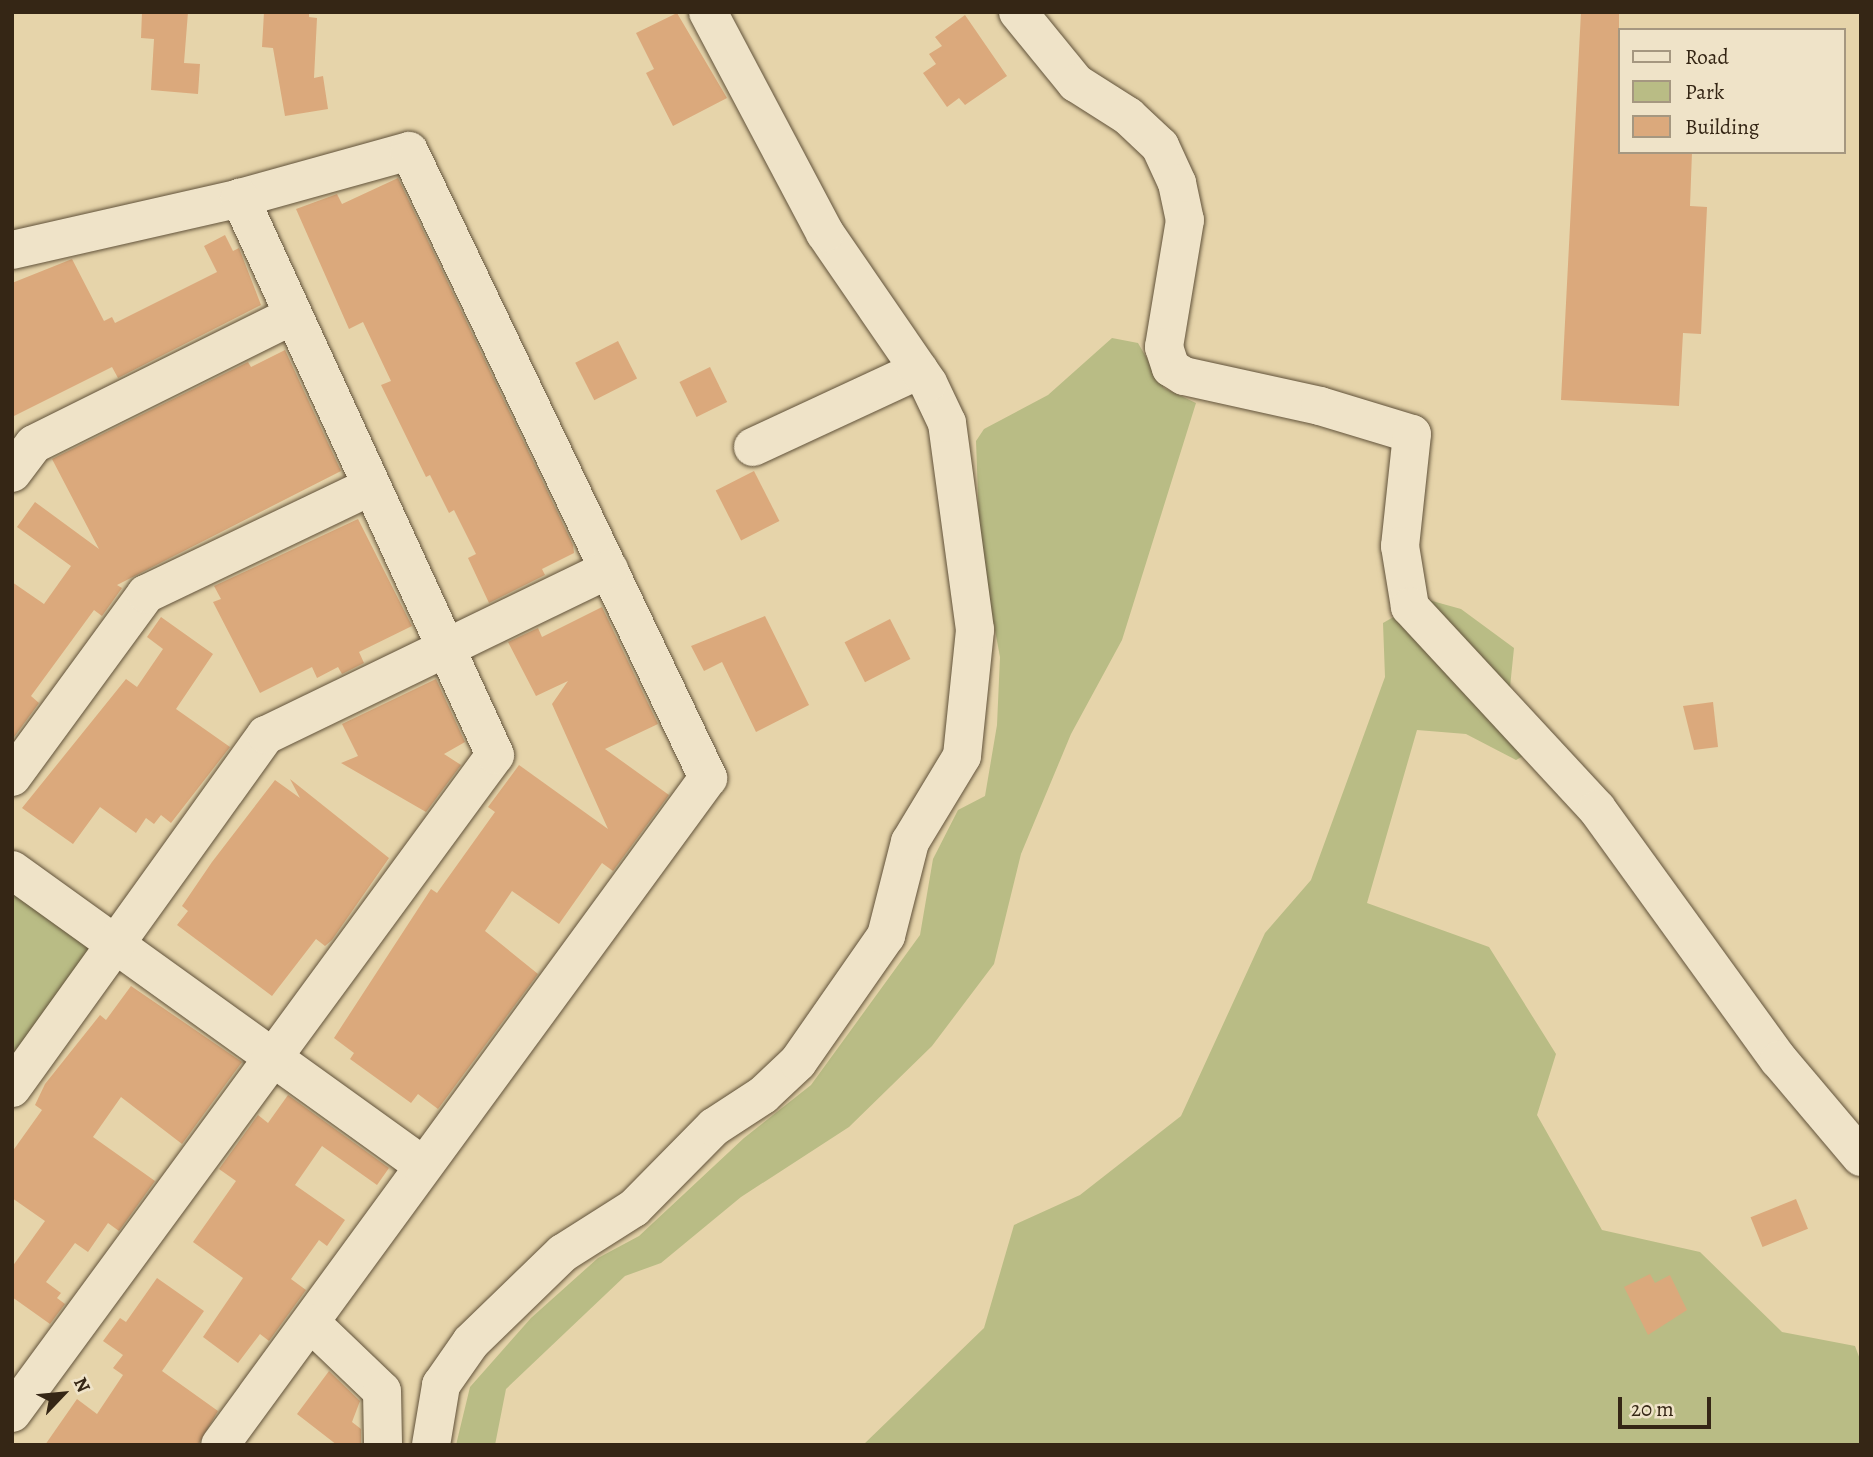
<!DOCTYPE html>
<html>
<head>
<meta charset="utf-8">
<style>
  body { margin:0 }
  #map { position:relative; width:1873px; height:1457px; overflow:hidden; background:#e6d4aa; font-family:Alegreya,serif }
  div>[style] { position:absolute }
  .green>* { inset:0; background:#b9bc85 }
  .building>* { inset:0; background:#dba97c; transform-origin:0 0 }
  .roads { filter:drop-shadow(0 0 2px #61523a) drop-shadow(0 0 2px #61523a) }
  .minor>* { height:38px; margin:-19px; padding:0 19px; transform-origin:19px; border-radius:19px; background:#efe3c8 }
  span { translate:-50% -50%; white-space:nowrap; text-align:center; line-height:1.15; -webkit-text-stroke:7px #efe3c8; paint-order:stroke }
  .frame { position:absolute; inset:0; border:14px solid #352615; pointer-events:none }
  .legend { position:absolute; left:1618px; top:28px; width:228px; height:126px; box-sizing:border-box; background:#efe3c8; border:2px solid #a59780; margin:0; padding:9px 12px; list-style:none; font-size:21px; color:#352615 }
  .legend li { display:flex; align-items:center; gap:14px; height:35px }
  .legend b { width:35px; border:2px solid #a59780 }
  .north { position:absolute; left:28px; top:1359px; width:70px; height:70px; -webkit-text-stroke:5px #efe3c8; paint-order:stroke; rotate:64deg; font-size:19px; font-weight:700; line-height:28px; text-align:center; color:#352615 }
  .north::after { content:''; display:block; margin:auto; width:24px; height:32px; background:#352615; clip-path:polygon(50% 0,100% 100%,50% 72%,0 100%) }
  .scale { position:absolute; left:1618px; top:1397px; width:93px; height:32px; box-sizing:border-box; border:4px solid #352615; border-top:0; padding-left:9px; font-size:21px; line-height:24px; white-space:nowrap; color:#352615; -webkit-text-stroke:5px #efe3c8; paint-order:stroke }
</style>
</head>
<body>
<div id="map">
  <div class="green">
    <i style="clip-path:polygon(1112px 338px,1138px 343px,1164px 388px,1196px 403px,1122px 640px,1071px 734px,1021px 854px,994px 964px,932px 1046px,849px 1127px,741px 1197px,661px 1263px,625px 1276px,506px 1389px,495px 1445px,456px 1445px,470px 1387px,531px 1318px,598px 1258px,639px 1236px,744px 1138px,811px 1085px,920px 935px,933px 859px,958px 810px,985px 796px,997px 725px,1000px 657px,980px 550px,976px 441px,984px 429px,1048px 395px)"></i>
    <i style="clip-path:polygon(1425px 599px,1461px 609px,1514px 648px,1509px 697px,1534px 750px,1516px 760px,1466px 734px,1417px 730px,1367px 903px,1489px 947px,1556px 1054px,1537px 1115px,1602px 1230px,1700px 1252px,1782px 1332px,1855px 1346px,1861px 1362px,1861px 1445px,863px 1445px,984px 1328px,1014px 1225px,1080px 1195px,1181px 1116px,1265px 933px,1311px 880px,1385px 677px,1383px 623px)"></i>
    <i style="clip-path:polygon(12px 887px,85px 940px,92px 958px,12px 1065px)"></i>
  </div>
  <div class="building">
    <i style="clip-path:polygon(142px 12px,188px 12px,184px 63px,200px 64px,198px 94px,151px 90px,154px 39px,141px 38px)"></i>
    <i style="clip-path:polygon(264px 12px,309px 12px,309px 17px,317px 18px,314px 78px,323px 76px,328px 109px,285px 116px,273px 48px,262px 47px)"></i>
    <i style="clip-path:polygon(1581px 12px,1619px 12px,1619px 152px,1692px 152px,1690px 206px,1707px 207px,1701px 334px,1683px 333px,1679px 406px,1561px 400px)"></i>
    <i style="clip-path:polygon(677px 13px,727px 98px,673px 126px,646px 73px,654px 69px,636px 33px)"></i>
    <i style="clip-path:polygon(965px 15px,1007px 76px,965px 105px,959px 98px,947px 107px,923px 73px,936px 64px,929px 54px,942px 46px,935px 37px)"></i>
    <i style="clip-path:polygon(398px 178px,573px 545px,574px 553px,542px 569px,545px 575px,489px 603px,468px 558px,476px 554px,454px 510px,449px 513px,430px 475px,426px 477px,381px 385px,391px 381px,363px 322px,349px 329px,296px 209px,337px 194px,342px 204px)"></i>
    <i style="clip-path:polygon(225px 235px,233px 251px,239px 248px,261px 305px,118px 378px,112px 367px,12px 417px,12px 283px,72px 259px,104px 321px,112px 317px,115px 323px,217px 272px,204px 246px)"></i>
    <i style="left:618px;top:341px;width:42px;height:48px;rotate:63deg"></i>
    <i style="clip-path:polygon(285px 350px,341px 471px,117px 585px,122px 588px,102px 616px,94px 610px,31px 696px,39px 703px,12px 740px,12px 582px,44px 604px,71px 566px,17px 527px,35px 502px,99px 549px,52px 459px,248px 362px,251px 367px)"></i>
    <i style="left:710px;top:367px;width:39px;height:34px;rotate:64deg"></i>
    <i style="left:754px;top:471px;width:56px;height:43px;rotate:63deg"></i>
    <i style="clip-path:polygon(358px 519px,412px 626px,359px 652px,364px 663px,342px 674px,338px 667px,317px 678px,312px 667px,260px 693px,213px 602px,221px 599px,214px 586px)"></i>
    <i style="clip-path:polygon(602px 607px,658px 724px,605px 749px,669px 795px,613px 871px,602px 863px,559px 924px,512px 891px,485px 931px,538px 974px,438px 1109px,418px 1094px,411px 1103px,350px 1059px,354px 1053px,334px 1038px,431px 889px,437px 893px,495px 812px,488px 807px,519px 765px,608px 829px,552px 704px,568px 681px,536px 696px,508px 642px,538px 628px,542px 637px)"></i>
    <i style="clip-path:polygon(765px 616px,809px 705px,756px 732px,722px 662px,704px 671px,691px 646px)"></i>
    <i style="clip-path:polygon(161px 617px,213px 654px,176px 709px,230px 747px,171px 823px,161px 815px,154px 824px,146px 818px,136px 833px,100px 807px,73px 844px,22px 808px,126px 679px,137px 687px,163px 649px,147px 637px)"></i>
    <i style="left:890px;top:619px;width:45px;height:51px;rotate:63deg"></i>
    <i style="clip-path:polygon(436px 679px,465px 742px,444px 754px,461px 765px,426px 812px,341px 763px,358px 756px,342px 724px)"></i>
    <i style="clip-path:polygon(1713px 702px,1718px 747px,1694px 750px,1683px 706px)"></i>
    <i style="clip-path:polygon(290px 779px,389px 858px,332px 940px,325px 946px,316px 939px,272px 996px,177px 925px,188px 911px,182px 906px,212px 862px,275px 780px,300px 798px)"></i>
    <i style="clip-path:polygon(131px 986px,242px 1062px,182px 1144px,121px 1097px,93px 1137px,155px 1181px,119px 1231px,108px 1223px,88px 1252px,75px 1243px,46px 1282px,61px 1293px,57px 1298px,65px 1304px,50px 1324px,12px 1297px,12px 1267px,45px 1221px,12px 1198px,12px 1152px,42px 1110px,35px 1105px,45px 1084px,100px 1015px,106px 1020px)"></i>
    <i style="clip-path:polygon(288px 1095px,389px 1168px,377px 1185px,322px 1146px,295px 1185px,345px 1220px,327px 1246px,319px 1240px,291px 1279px,306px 1290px,269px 1341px,260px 1334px,238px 1363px,203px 1337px,243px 1278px,193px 1242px,236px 1181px,219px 1169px,258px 1115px,268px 1123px)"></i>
    <i style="left:1796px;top:1199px;width:32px;height:49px;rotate:68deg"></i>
    <i style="clip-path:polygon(1650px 1274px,1655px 1283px,1670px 1275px,1687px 1310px,1648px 1335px,1624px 1287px)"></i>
    <i style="clip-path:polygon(157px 1278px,204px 1311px,162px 1371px,218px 1411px,198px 1445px,45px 1445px,77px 1399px,97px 1414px,123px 1375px,113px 1368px,123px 1355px,103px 1341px,120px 1318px,126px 1322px)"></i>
    <i style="clip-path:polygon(329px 1371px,360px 1401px,352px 1422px,361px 1429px,361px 1445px,337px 1445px,297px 1414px)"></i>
  </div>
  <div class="roads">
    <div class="minor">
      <i style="left:1018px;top:12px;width:92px;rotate:50.8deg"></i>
      <i style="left:1076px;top:83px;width:62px;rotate:32.4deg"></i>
      <i style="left:1128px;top:116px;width:44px;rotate:43.2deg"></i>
      <i style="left:1160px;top:146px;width:41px;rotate:65.3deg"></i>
      <i style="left:1177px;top:183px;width:38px;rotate:78deg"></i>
      <i style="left:1185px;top:220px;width:129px;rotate:99.4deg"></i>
      <i style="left:1164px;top:347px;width:22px;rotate:72deg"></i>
      <i style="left:1171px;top:368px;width:15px;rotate:32deg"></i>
      <i style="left:1184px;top:376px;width:139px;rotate:12.4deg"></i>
      <i style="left:1320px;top:406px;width:96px;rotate:16.9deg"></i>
      <i style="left:1412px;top:434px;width:113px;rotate:96.1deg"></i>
      <i style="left:1400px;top:546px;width:62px;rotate:80.7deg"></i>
      <i style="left:1410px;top:607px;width:275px;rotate:47.2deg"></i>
      <i style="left:1597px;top:809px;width:310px;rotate:54.1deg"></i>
      <i style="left:1779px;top:1060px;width:127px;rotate:49.8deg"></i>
      <i style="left:12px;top:250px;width:234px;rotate:-12.8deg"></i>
      <i style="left:240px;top:198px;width:175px;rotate:-15.5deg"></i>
      <i style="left:409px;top:151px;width:695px;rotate:64.5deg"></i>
      <i style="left:708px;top:778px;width:826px;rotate:126.19deg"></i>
      <i style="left:753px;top:447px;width:183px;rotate:-24.9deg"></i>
      <i style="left:12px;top:473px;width:36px;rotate:-53deg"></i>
      <i style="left:34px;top:444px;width:286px;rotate:-26.4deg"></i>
      <i style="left:12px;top:777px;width:227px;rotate:-53.8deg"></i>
      <i style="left:146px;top:594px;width:247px;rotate:-25.6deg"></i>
      <i style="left:12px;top:870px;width:504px;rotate:35.71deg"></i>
      <i style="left:12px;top:1088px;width:435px;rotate:-54.3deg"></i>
      <i style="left:266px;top:735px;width:381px;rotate:-25.8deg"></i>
      <i style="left:311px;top:1323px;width:98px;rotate:43.8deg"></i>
      <i style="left:382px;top:1391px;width:54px;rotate:88.9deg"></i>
      <i style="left:12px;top:1413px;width:816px;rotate:-53.72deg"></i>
      <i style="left:495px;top:755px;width:613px;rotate:-114.6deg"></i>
      <i style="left:431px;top:1445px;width:61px;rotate:-80.5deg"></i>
      <i style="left:441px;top:1385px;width:52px;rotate:-55.1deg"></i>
      <i style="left:471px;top:1342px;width:128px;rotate:-44.1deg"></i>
      <i style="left:563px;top:1253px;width:84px;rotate:-32.4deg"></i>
      <i style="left:634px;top:1208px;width:114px;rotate:-45.4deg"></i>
      <i style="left:714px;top:1127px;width:59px;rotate:-33.1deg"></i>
      <i style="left:763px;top:1095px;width:48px;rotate:-43.3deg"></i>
      <i style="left:798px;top:1062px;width:154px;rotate:-55.1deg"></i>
      <i style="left:886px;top:936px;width:97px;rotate:-75.7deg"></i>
      <i style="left:910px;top:842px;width:100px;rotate:-58.8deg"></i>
      <i style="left:962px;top:756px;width:127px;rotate:-84.1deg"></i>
      <i style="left:975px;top:630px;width:209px;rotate:-97.7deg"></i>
      <i style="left:947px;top:423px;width:44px;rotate:-115.4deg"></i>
      <i style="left:928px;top:383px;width:182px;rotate:-124.5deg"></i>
      <i style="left:825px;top:233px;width:250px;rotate:-117.9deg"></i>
    </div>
  </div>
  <div class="frame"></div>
  <ul class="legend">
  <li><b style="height:9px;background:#efe3c8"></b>Road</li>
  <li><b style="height:19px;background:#b9bc85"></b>Park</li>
  <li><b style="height:19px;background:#dba97c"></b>Building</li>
  </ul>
  <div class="north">N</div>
  <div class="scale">20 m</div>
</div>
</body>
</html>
